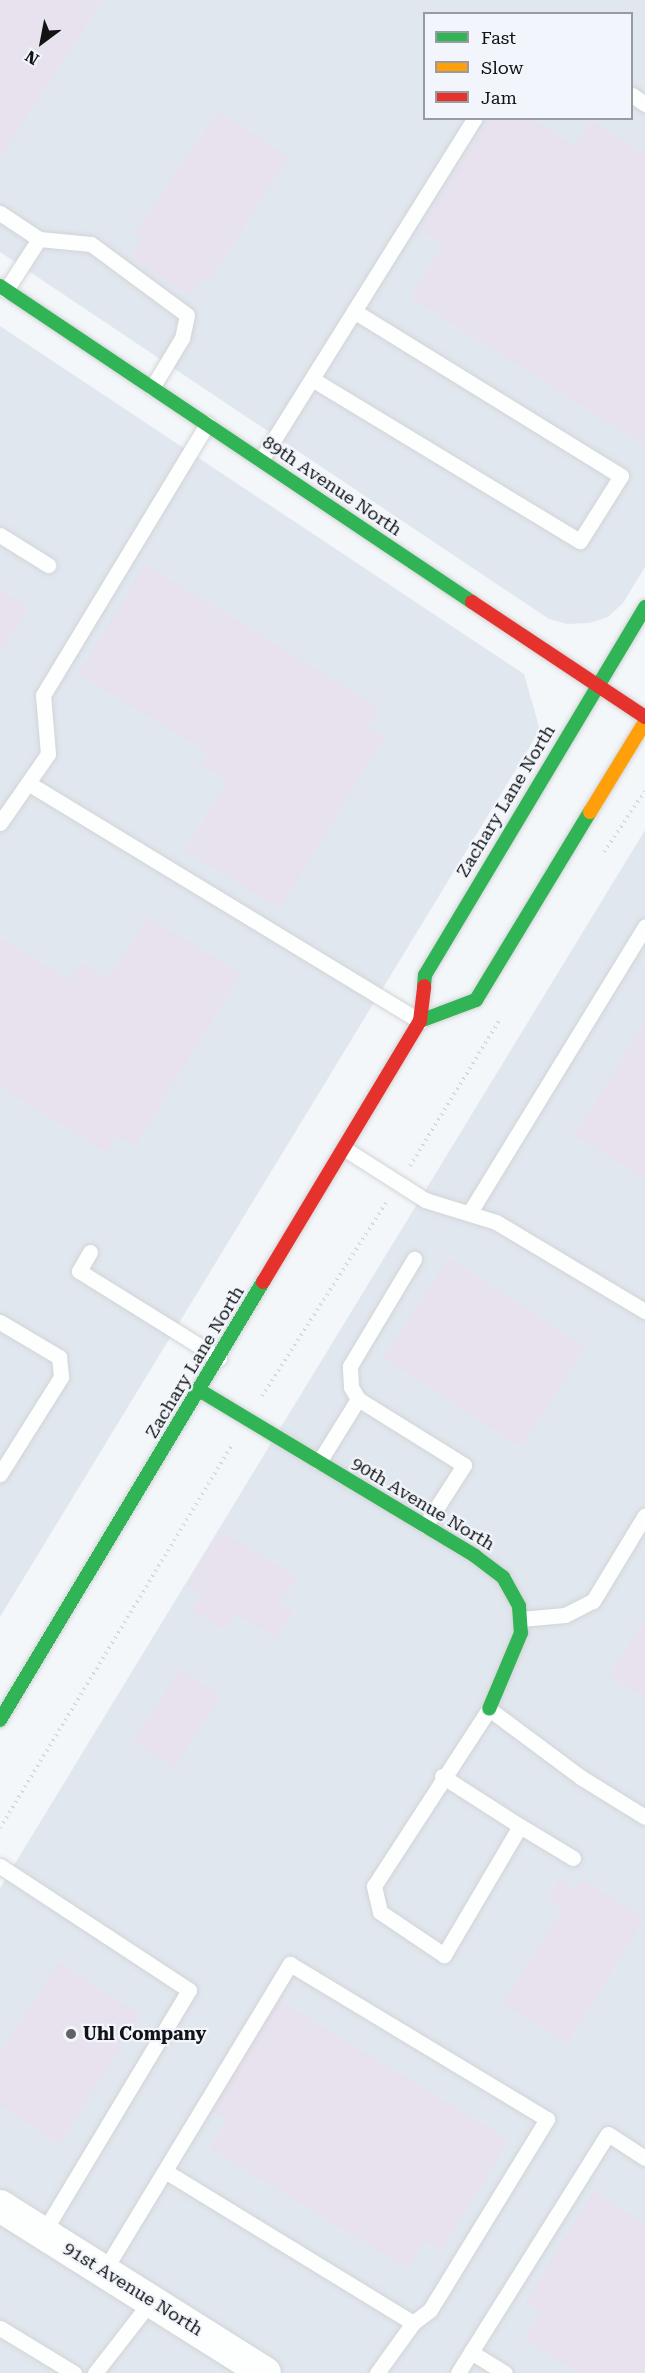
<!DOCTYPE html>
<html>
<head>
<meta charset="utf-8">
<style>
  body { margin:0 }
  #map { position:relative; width:645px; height:2373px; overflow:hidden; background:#f4f7fa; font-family:"Roboto Serif",serif }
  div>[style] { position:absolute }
  .built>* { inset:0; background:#e1e7ef }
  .building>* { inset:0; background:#e7e2ee; transform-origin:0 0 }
  .path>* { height:4px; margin-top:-2px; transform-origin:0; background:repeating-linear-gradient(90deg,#d7d8d9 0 1.5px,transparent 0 6px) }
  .roads { filter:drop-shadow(0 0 2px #d2d4d6) drop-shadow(0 0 2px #d2d4d6) }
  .lane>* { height:15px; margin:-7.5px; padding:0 7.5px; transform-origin:7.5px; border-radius:7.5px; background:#fdfefe }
  .street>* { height:32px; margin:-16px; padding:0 16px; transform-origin:16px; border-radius:16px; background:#fdfefe }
  .fast>* { height:14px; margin:-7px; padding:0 7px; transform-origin:7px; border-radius:7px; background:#30b455 }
  .slow>* { height:14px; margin:-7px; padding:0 7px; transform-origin:7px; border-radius:7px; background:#ff9f0a }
  .jam>* { height:14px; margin:-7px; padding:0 7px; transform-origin:7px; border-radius:7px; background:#e5322d }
  .dots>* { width:16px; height:16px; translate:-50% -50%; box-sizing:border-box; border:3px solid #f2f6fc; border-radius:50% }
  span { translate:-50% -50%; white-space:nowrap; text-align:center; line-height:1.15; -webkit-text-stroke:4.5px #f2f6fc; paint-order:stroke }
  .street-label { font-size:18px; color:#111314 }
  .poi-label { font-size:18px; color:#111314; font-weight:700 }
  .left { translate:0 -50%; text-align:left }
  .legend { position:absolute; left:423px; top:12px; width:210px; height:108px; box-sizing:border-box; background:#f2f6fc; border:2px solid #989b9f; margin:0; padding:8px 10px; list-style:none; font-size:18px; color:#111314 }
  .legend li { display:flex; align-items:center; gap:12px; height:30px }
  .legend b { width:30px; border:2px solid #989b9f }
  .north { position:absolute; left:12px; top:12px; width:60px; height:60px; -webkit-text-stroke:4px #f2f6fc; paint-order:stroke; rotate:212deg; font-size:16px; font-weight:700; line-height:24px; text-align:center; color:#111314 }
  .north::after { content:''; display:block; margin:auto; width:21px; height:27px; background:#111314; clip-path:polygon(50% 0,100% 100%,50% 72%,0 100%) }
</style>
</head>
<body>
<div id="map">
  <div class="built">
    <i style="clip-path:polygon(evenodd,0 0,645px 0,645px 567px,623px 603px,608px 617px,590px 623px,567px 624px,549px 619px,0 252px,0 0,424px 14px,632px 14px,632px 118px,424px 118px,424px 14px)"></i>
    <i style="clip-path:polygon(0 326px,524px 674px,540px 730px,0 1617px)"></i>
    <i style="clip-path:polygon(645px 830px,645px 2373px,0 2373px,0 1888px)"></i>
  </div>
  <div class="building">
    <i style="clip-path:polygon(0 0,102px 0,0 159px)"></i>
    <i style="clip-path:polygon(219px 111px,289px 157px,208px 283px,201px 278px,190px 296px,131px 258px,142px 239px,134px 234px)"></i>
    <i style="clip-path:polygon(490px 118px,531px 118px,575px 146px,591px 120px,645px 154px,645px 446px,410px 297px,443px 245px,419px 230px)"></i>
    <i style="clip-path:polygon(145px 564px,380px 708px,368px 727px,385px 737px,280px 909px,185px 851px,228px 781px,201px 765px,208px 753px,78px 674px)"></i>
    <i style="clip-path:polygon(0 589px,29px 607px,0 653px)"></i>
    <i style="clip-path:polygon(147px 916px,241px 973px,135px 1147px,116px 1135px,106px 1152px,0 1087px,0 938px,70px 980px,81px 962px,109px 979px)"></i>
    <i style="clip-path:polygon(645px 1020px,645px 1179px,574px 1136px)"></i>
    <i style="left:448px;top:1258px;width:164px;height:119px;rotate:33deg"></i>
    <i style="clip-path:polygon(221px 1530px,297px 1577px,281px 1603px,293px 1611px,276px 1639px,236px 1614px,225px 1631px,192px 1610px,202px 1595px,186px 1585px)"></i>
    <i style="clip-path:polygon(645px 1617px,645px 1698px,609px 1676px)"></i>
    <i style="left:179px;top:1669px;width:49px;height:86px;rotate:32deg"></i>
    <i style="clip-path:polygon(559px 1879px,576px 1889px,582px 1879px,645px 1918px,567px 2044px,503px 2004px,562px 1909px,547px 1900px)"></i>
    <i style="clip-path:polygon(58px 1962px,142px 2015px,60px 2144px,0 2106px,0 2054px)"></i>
    <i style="clip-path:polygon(279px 2000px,509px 2140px,442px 2251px,425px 2241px,408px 2269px,210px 2149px,227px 2120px,212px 2111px)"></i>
    <i style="clip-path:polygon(593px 2191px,645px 2223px,645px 2373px,578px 2373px,524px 2340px,542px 2312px,525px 2302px)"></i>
  </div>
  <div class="path">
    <i style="left:604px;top:852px;width:73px;rotate:-56.1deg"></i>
    <i style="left:410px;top:1166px;width:172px;rotate:-58.5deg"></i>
    <i style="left:262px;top:1396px;width:233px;rotate:-57.3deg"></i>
    <i style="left:0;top:1828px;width:450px;rotate:-58.8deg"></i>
  </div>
  <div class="roads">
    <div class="lane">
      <i style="left:632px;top:95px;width:16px;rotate:35deg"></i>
      <i style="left:0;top:213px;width:47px;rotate:33.7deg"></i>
      <i style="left:39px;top:239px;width:61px;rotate:122.9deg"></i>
      <i style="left:39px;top:239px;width:52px;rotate:5.5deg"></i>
      <i style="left:91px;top:244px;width:119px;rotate:36.5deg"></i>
      <i style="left:187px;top:315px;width:24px;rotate:102deg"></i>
      <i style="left:182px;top:338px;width:58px;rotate:121deg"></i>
      <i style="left:312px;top:379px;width:313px;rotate:31.2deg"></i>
      <i style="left:580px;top:541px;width:77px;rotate:-57.8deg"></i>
      <i style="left:621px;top:476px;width:314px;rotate:-148.3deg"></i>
      <i style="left:261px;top:460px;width:403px;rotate:-58deg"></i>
      <i style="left:0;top:535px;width:57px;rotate:32deg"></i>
      <i style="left:28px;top:783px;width:459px;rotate:31.3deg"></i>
      <i style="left:0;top:823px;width:84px;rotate:-55.2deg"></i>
      <i style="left:48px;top:754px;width:59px;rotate:-94.8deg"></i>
      <i style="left:43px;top:695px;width:317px;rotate:-58.8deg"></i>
      <i style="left:345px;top:1149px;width:95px;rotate:32.5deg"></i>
      <i style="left:425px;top:1200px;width:74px;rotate:17.2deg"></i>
      <i style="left:496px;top:1222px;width:174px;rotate:30.9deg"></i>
      <i style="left:470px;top:1212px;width:335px;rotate:-58.5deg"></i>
      <i style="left:90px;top:1252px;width:22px;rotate:120deg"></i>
      <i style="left:79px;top:1271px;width:165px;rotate:31.9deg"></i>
      <i style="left:0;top:1322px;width:69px;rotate:30.7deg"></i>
      <i style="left:59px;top:1357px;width:20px;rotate:84deg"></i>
      <i style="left:61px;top:1377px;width:115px;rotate:122.2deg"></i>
      <i style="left:358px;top:1399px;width:14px;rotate:-120deg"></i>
      <i style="left:351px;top:1387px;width:21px;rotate:-93deg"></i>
      <i style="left:350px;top:1366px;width:125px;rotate:-59.1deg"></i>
      <i style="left:319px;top:1462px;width:74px;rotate:-58.2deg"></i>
      <i style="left:358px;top:1399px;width:125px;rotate:31.9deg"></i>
      <i style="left:464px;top:1465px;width:72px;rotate:122.6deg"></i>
      <i style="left:521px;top:1619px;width:44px;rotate:-5.2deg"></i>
      <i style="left:565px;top:1615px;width:31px;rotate:-27deg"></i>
      <i style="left:593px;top:1601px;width:100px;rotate:-58.8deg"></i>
      <i style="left:442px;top:1776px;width:93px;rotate:32.7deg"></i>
      <i style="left:573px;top:1858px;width:62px;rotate:-148.9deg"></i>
      <i style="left:520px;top:1826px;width:150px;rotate:120.5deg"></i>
      <i style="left:444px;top:1955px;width:77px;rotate:-146.1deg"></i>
      <i style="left:380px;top:1912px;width:27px;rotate:-103deg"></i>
      <i style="left:374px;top:1886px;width:211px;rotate:-57deg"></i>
      <i style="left:489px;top:1709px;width:116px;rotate:36.6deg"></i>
      <i style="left:582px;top:1778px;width:74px;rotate:31.8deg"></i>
      <i style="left:0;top:1866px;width:226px;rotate:33.3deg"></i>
      <i style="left:189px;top:1990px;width:283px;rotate:121deg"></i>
      <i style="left:165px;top:2171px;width:291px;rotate:31.5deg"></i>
      <i style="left:104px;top:2271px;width:359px;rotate:-58.8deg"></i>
      <i style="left:290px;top:1964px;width:300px;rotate:31.1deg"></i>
      <i style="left:547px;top:2119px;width:224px;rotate:121.5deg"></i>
      <i style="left:430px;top:2310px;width:21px;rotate:143deg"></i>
      <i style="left:413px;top:2323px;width:62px;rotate:125.8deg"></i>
      <i style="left:0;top:2328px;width:87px;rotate:31.3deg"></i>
      <i style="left:471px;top:2352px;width:257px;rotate:-57.9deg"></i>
      <i style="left:608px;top:2134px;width:44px;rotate:33deg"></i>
      <i style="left:95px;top:2373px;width:91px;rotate:-52.1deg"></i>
      <i style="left:458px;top:2373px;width:25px;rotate:-58deg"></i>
      <i style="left:471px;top:2352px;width:40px;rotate:32deg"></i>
    </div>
    <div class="street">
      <i style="left:0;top:2206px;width:313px;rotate:32.2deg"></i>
    </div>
    <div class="fast">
      <i style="left:0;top:286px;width:568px;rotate:33.8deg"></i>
      <i style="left:424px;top:986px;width:11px;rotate:-85deg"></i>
      <i style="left:425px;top:975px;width:429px;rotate:-59.1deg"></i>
      <i style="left:420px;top:1021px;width:60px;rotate:-20.6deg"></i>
      <i style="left:476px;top:1000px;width:220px;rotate:-58.8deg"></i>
      <i style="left:199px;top:1390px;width:322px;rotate:31deg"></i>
      <i style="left:475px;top:1556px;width:35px;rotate:37deg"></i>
      <i style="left:503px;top:1577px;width:33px;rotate:61deg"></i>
      <i style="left:519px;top:1606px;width:27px;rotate:86deg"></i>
      <i style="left:521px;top:1633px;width:82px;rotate:112.8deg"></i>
      <i style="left:0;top:1720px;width:511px;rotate:-59.02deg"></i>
    </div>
    <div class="slow">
      <i style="left:590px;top:812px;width:105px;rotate:-58.6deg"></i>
    </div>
    <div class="jam">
      <i style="left:472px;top:602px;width:208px;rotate:33.6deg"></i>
      <i style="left:263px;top:1282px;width:305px;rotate:-59deg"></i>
      <i style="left:420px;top:1021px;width:35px;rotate:-83deg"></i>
    </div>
  </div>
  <div class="dots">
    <i style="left:71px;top:2034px;background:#606364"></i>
  </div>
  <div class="street-label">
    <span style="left:332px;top:486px;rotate:34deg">89th Avenue North</span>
    <span style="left:506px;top:801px;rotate:-59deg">Zachary Lane North</span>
    <span style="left:195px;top:1362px;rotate:-59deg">Zachary Lane North</span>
    <span style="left:423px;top:1504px;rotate:31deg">90th Avenue North</span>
    <span style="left:133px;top:2289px;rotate:32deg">91st Avenue North</span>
  </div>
  <div class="poi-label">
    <span class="left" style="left:83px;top:2034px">Uhl Company</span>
  </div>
  <ul class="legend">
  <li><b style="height:8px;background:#30b455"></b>Fast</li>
  <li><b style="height:8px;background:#ff9f0a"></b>Slow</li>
  <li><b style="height:8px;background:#e5322d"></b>Jam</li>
  </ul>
  <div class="north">N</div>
</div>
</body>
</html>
